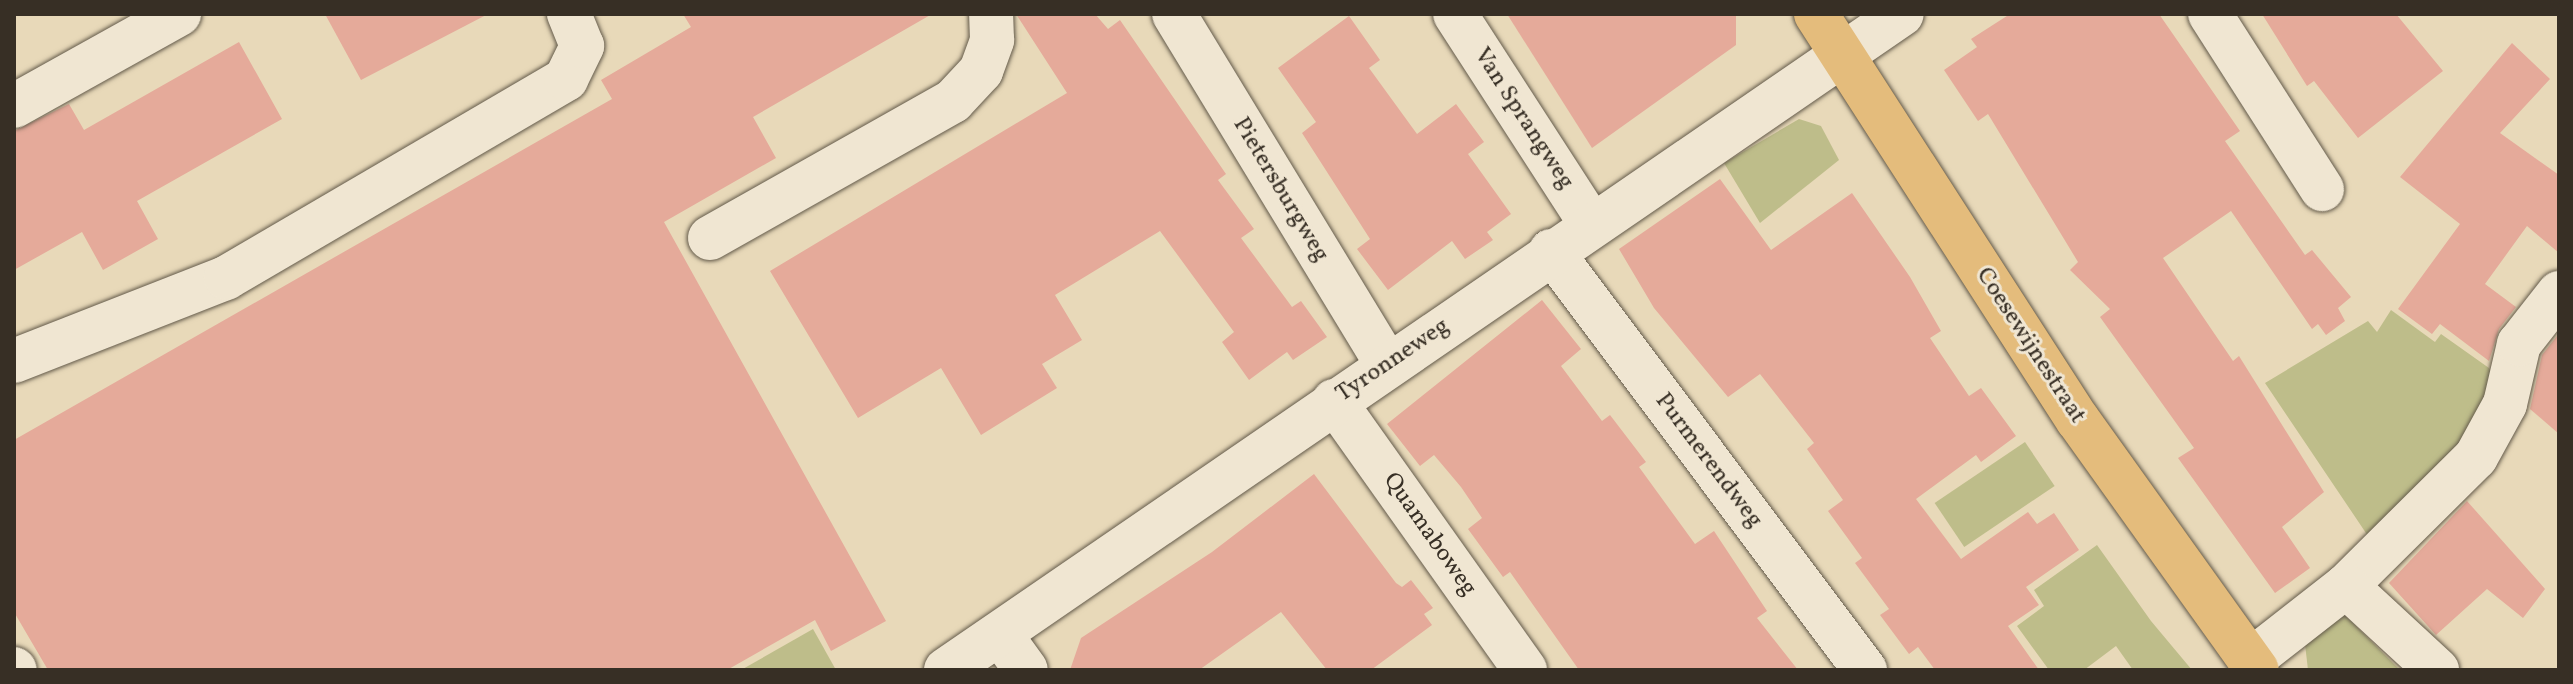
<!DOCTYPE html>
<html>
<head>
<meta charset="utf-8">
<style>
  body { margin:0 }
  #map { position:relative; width:2573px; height:684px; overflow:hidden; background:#e8d9b9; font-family:Vollkorn,serif }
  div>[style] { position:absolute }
  .green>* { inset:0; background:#bebd8a; transform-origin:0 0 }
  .building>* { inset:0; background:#e5aa9a }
  .roads { filter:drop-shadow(0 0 2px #635a4a) drop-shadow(0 0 2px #635a4a) }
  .minor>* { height:44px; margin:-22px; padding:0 22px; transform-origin:22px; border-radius:22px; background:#f0e6d2 }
  .major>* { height:44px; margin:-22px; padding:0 22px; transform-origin:22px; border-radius:22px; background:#e4bc7c }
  span { translate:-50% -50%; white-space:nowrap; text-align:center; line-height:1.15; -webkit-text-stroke:6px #f0e6d2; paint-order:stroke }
  .street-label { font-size:24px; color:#372f25 }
  .frame { position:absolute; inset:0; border:16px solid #372f25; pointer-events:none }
</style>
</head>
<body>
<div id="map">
  <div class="green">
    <i style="clip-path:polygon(1799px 119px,1821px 126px,1839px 160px,1760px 223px,1724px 163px)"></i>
    <i style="clip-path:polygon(2391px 310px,2435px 342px,2441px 334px,2489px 368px,2495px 379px,2484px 418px,2370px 539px,2265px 383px,2368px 321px,2377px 332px)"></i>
    <i style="left:2025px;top:442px;width:53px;height:109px;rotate:56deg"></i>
    <i style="clip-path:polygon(2097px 545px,2151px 621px,2192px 670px,2133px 670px,2116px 646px,2084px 670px,2049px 670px,2017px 626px,2044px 606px,2034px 590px)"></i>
    <i style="clip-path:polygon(2346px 616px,2400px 670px,2308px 670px,2305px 644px,2320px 623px)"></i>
    <i style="clip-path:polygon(813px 629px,836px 670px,741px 670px)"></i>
  </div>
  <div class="building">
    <i style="clip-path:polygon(325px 14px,488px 14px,361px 80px)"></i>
    <i style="clip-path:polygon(683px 14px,932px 14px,753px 117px,776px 158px,664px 222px,886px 621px,831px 651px,815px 620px,727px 670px,48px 670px,14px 612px,14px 440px,612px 99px,601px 80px,691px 27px)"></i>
    <i style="clip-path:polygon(1016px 14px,1095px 14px,1108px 29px,1120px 20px,1226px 174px,1218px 180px,1254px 229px,1241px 238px,1292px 307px,1301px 301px,1327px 337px,1293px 360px,1287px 352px,1249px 380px,1222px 342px,1234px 332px,1160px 231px,1055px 295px,1082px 340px,1042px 364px,1057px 388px,981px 435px,941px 368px,858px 418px,770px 271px,1067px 93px)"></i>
    <i style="clip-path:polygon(1507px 14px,1736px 14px,1736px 45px,1592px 148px)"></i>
    <i style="clip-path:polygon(2010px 14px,2159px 14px,2240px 131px,2225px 141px,2305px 255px,2312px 250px,2351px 297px,2338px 308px,2345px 321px,2326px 335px,2318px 324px,2312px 329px,2231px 211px,2163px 258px,2233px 361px,2239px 356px,2324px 492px,2282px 527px,2310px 568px,2275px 593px,2178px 458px,2194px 448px,2100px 317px,2110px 309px,2070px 270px,2078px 262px,1988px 114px,1978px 121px,1944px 70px,1977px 47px,1971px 39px)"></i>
    <i style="clip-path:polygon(2262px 14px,2396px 14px,2443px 71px,2358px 138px,2314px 81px,2307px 86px)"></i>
    <i style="clip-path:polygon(1349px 16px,1380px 60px,1369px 68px,1417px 134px,1456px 104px,1484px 142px,1468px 154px,1511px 214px,1487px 232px,1493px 240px,1465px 259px,1452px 241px,1388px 290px,1357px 249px,1370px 239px,1302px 133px,1316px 122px,1278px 68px)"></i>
    <i style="clip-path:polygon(239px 42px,282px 119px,137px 201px,158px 239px,103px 270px,82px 232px,14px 270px,14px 131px,69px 104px,84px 130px)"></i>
    <i style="clip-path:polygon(2512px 43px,2550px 79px,2500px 133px,2559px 175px,2559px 253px,2527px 226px,2485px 284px,2516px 307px,2499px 329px,2489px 361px,2440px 324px,2432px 334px,2398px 309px,2460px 224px,2400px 177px)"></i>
    <i style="clip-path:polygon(1720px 179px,1771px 250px,1852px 193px,1910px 277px,1941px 331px,1930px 338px,1969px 396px,1981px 388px,2016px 436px,1981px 462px,1976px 455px,1916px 499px,1961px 559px,2028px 512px,2037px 524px,2054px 513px,2079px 550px,2026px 587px,2039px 605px,2008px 626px,2039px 670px,1935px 670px,1918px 647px,1909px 654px,1880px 615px,1889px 609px,1855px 563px,1862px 558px,1828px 511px,1843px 500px,1807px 449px,1814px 443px,1760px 374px,1728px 397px,1654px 308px,1619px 249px)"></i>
    <i style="clip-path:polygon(1542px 300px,1581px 349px,1561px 366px,1602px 421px,1610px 415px,1646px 462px,1639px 467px,1695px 544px,1714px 531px,1767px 611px,1757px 618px,1798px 670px,1579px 670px,1510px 572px,1503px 577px,1468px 529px,1482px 518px,1461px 487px,1434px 455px,1420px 466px,1387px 424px)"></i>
    <i style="clip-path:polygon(2557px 336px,2559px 338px,2559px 434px,2530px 409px,2542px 355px)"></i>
    <i style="clip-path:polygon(1314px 474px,1396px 583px,1402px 587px,1411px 580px,1433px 608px,1424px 614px,1432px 625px,1371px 670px,1327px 670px,1281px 612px,1199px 670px,1070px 670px,1081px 638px,1212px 552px)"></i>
    <i style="clip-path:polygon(2467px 501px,2545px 589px,2523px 618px,2487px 589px,2436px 635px,2389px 583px)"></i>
  </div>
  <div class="roads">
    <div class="minor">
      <i style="left:1174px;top:14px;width:411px;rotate:58.7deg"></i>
      <i style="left:1455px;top:14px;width:250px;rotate:57.1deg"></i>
      <i style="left:2210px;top:14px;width:208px;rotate:57.4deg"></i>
      <i style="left:14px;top:106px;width:189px;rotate:-29.1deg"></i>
      <i style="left:710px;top:238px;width:279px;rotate:-29.4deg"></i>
      <i style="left:953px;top:101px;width:41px;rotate:-47deg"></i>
      <i style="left:981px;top:71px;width:33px;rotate:-70deg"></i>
      <i style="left:992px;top:40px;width:26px;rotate:-92deg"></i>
      <i style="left:1551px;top:251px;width:524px;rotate:53.15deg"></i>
      <i style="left:14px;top:361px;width:228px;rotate:-21.4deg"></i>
      <i style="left:226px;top:278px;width:394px;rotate:-30.3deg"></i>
      <i style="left:566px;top:79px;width:37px;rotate:-64deg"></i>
      <i style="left:582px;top:46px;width:35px;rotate:-112deg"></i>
      <i style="left:1334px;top:401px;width:330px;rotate:54.6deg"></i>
      <i style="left:2346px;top:586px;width:183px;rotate:-44.8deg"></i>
      <i style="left:2476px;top:457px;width:60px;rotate:-61.3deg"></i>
      <i style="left:2505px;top:404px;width:62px;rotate:-76.9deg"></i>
      <i style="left:2519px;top:344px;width:65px;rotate:-51.9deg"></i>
      <i style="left:1000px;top:634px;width:44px;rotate:54.2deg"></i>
      <i style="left:2250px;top:661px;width:122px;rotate:-38deg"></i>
      <i style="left:2346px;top:586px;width:124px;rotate:42.7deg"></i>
      <i style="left:14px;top:669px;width:1px;rotate:45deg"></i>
      <i style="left:946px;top:670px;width:1159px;rotate:-34.46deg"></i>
    </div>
    <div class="major">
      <i style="left:1816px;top:14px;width:483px;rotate:57.2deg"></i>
      <i style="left:2078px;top:420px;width:307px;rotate:54.4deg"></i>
    </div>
  </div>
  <div class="street-label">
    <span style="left:1523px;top:119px;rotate:57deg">Van Sprangweg</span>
    <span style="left:1280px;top:190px;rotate:59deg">Pietersburgweg</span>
    <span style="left:2030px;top:346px;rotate:57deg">Coesewijnestraat</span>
    <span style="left:1393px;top:361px;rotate:-34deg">Tyronneweg</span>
    <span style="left:1708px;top:461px;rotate:53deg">Purmerendweg</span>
    <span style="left:1429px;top:535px;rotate:55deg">Quamaboweg</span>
  </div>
  <div class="frame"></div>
</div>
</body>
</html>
